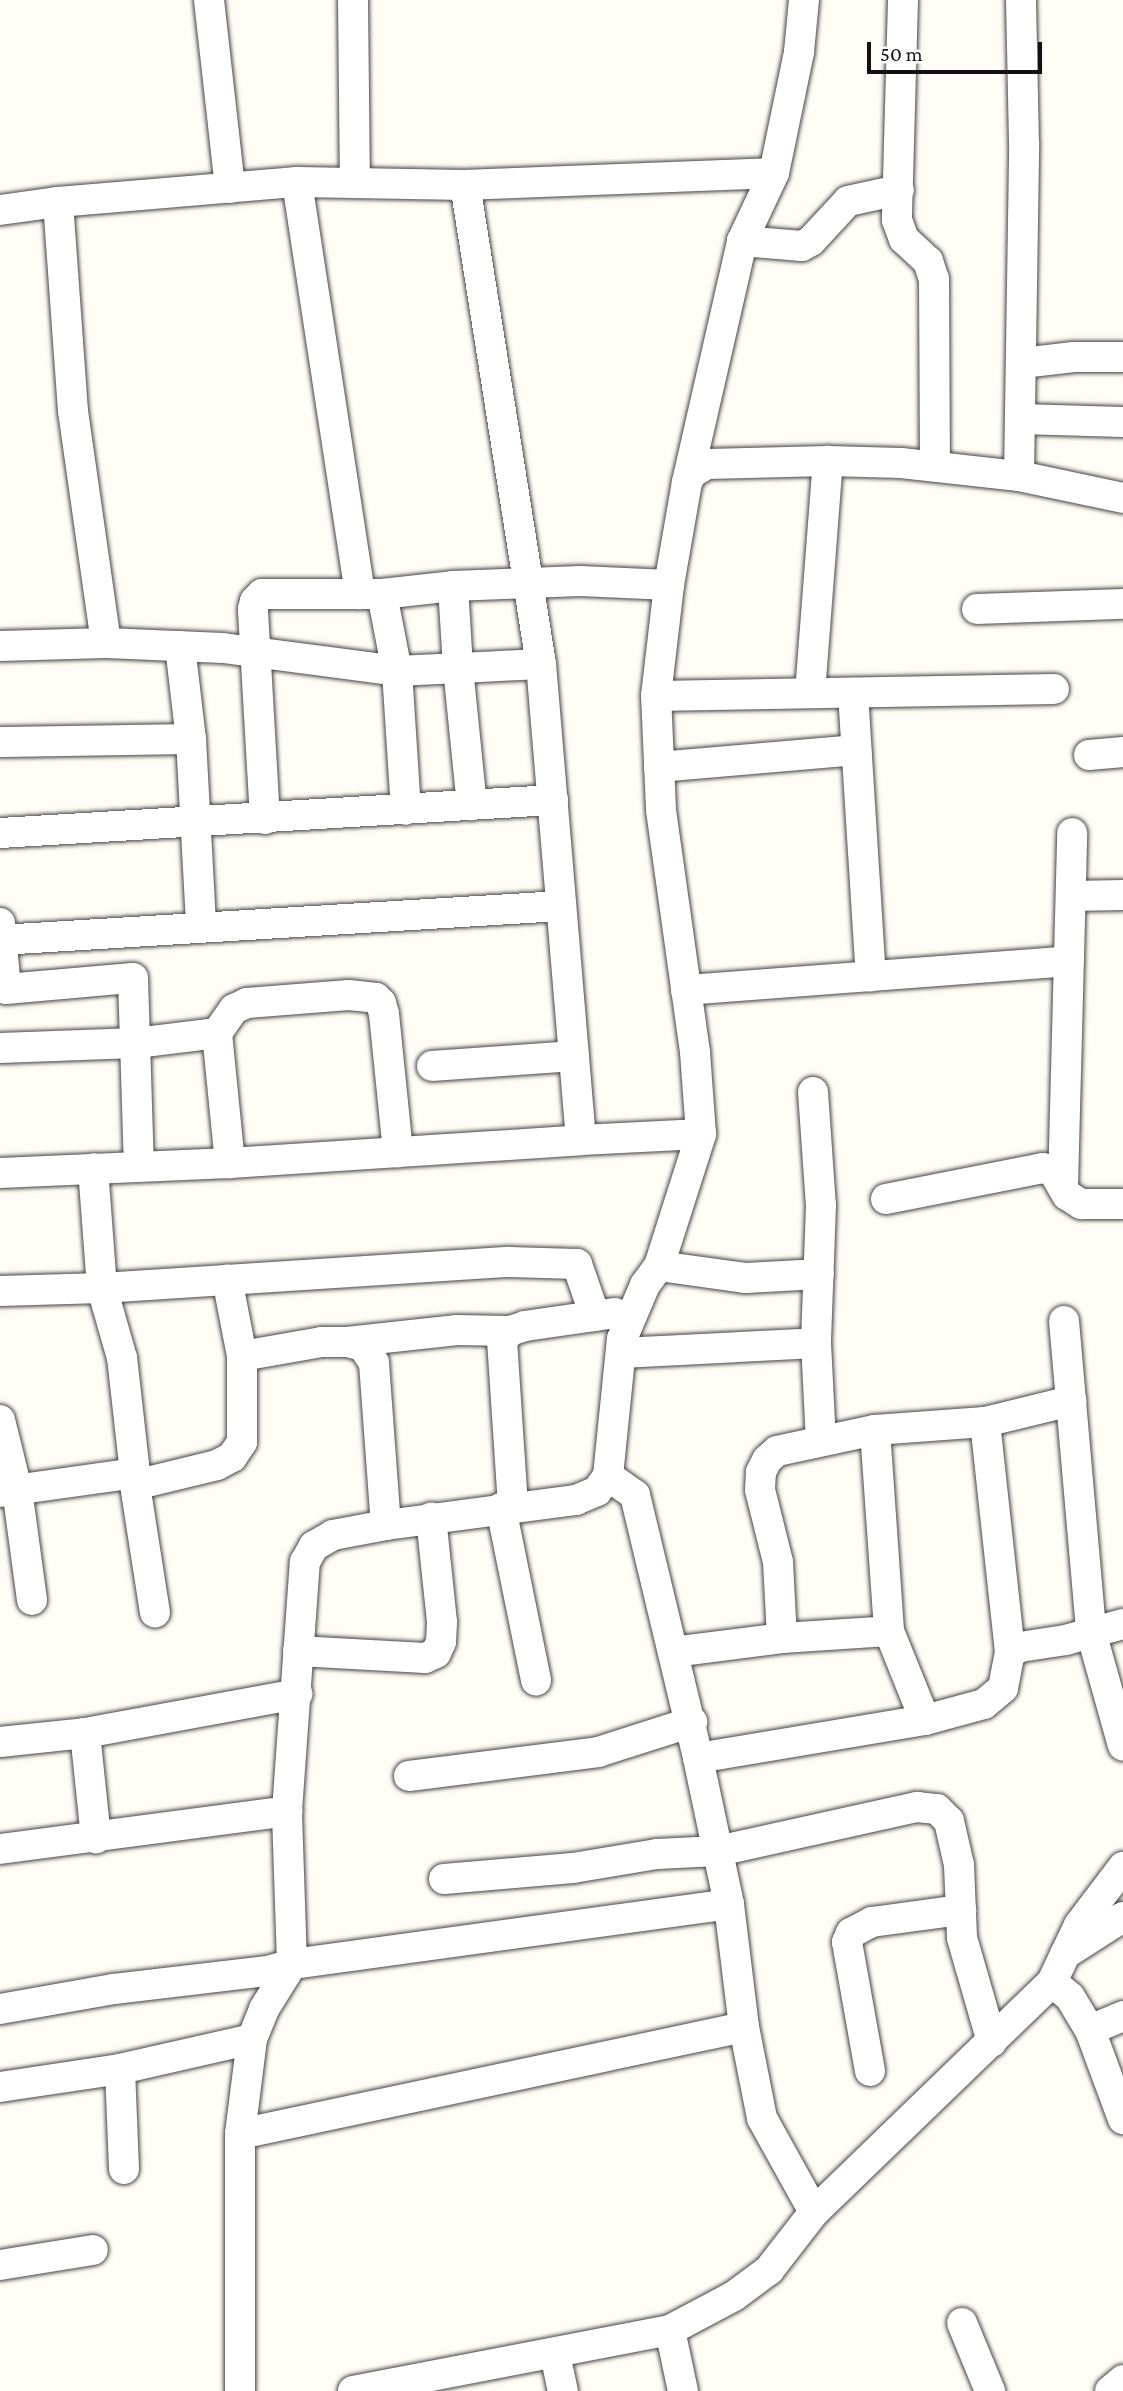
<!DOCTYPE html>
<html>
<head>
<meta charset="utf-8">
<style>
  body { margin:0 }
  #map { position:relative; width:1123px; height:2391px; overflow:hidden; background:#fffdf5; font-family:"Crimson Pro",serif }
  div>[style] { position:absolute }
  .roads { filter:drop-shadow(0 0 2px #444) drop-shadow(0 0 2px #444) }
  .minor>* { height:30px; margin:-15px; padding:0 15px; transform-origin:15px; border-radius:15px; background:#fff }
  span { translate:-50% -50%; white-space:nowrap; text-align:center; line-height:1.15; -webkit-text-stroke:7px #fff; paint-order:stroke }
  .scale { position:absolute; left:867px; top:42px; width:175px; height:32px; box-sizing:border-box; border:4px solid #111; border-top:0; padding-left:9px; font-size:21px; line-height:24px; white-space:nowrap; color:#111; -webkit-text-stroke:5px #fff; paint-order:stroke }
</style>
</head>
<body>
<div id="map">
  <div class="roads">
    <div class="minor">
      <i style="left:209px;top:0;width:189px;rotate:83.6deg"></i>
      <i style="left:353px;top:0;width:183px;rotate:89.4deg"></i>
      <i style="left:903px;top:0;width:220px;rotate:91.6deg"></i>
      <i style="left:897px;top:220px;width:20px;rotate:70deg"></i>
      <i style="left:904px;top:239px;width:33px;rotate:43deg"></i>
      <i style="left:928px;top:261px;width:19px;rotate:72deg"></i>
      <i style="left:934px;top:279px;width:187px;rotate:89.7deg"></i>
      <i style="left:297px;top:182px;width:417px;rotate:81.3deg"></i>
      <i style="left:58px;top:202px;width:210px;rotate:85.9deg"></i>
      <i style="left:73px;top:411px;width:234px;rotate:81.9deg"></i>
      <i style="left:0;top:210px;width:59px;rotate:-7.9deg"></i>
      <i style="left:58px;top:202px;width:240px;rotate:-4.8deg"></i>
      <i style="left:297px;top:182px;width:168px;rotate:1deg"></i>
      <i style="left:465px;top:185px;width:309px;rotate:-2.2deg"></i>
      <i style="left:742px;top:241px;width:60px;rotate:4.8deg"></i>
      <i style="left:802px;top:246px;width:10px;rotate:-29deg"></i>
      <i style="left:811px;top:241px;width:54px;rotate:-47.2deg"></i>
      <i style="left:848px;top:201px;width:52px;rotate:-12.2deg"></i>
      <i style="left:1022px;top:363px;width:52px;rotate:-6.6deg"></i>
      <i style="left:1074px;top:357px;width:49px"></i>
      <i style="left:1020px;top:419px;width:103px;rotate:1.7deg"></i>
      <i style="left:1019px;top:476px;width:333px;rotate:-89.1deg"></i>
      <i style="left:1024px;top:143px;width:143px;rotate:-91.2deg"></i>
      <i style="left:687px;top:482px;width:247px;rotate:-77.1deg"></i>
      <i style="left:742px;top:241px;width:75px;rotate:-64.8deg"></i>
      <i style="left:774px;top:173px;width:124px;rotate:-78.3deg"></i>
      <i style="left:799px;top:52px;width:52px;rotate:-84.5deg"></i>
      <i style="left:453px;top:586px;width:82px;rotate:86.5deg"></i>
      <i style="left:458px;top:668px;width:138px;rotate:84.2deg"></i>
      <i style="left:382px;top:594px;width:78px;rotate:79deg"></i>
      <i style="left:397px;top:671px;width:139px;rotate:86.3deg"></i>
      <i style="left:977px;top:609px;width:146px;rotate:-2deg"></i>
      <i style="left:0;top:646px;width:106px;rotate:-1.6deg"></i>
      <i style="left:106px;top:643px;width:117px;rotate:2.4deg"></i>
      <i style="left:223px;top:648px;width:176px;rotate:7.5deg"></i>
      <i style="left:397px;top:671px;width:144px;rotate:-2.8deg"></i>
      <i style="left:180px;top:646px;width:94px;rotate:83.3deg"></i>
      <i style="left:191px;top:739px;width:187px;rotate:86.9deg"></i>
      <i style="left:810px;top:693px;width:233px;rotate:-85.6deg"></i>
      <i style="left:853px;top:693px;width:284px;rotate:86.4deg"></i>
      <i style="left:656px;top:696px;width:398px;rotate:-1deg"></i>
      <i style="left:0;top:742px;width:191px;rotate:-0.9deg"></i>
      <i style="left:1089px;top:755px;width:34px;rotate:-5deg"></i>
      <i style="left:659px;top:767px;width:198px;rotate:-4.9deg"></i>
      <i style="left:265px;top:819px;width:210px;rotate:-93.3deg"></i>
      <i style="left:253px;top:609px;width:8px;rotate:-76deg"></i>
      <i style="left:255px;top:601px;width:10px;rotate:-45deg"></i>
      <i style="left:262px;top:594px;width:120px"></i>
      <i style="left:382px;top:594px;width:71px;rotate:-6.4deg"></i>
      <i style="left:453px;top:586px;width:127px;rotate:-2.3deg"></i>
      <i style="left:580px;top:581px;width:89px;rotate:2.6deg"></i>
      <i style="left:0;top:833px;width:554px;rotate:-3.42deg"></i>
      <i style="left:1071px;top:896px;width:52px;rotate:-1.1deg"></i>
      <i style="left:0;top:923px;width:66px;rotate:84.8deg"></i>
      <i style="left:6px;top:989px;width:127px;rotate:-5deg"></i>
      <i style="left:133px;top:978px;width:189px;rotate:88.2deg"></i>
      <i style="left:0;top:940px;width:562px;rotate:-3.47deg"></i>
      <i style="left:686px;top:990px;width:384px;rotate:-4.3deg"></i>
      <i style="left:217px;top:1033px;width:29px;rotate:-55deg"></i>
      <i style="left:234px;top:1009px;width:14px;rotate:-25deg"></i>
      <i style="left:247px;top:1003px;width:102px;rotate:-4.5deg"></i>
      <i style="left:349px;top:995px;width:27px;rotate:6deg"></i>
      <i style="left:376px;top:998px;width:7px;rotate:45deg"></i>
      <i style="left:381px;top:1003px;width:11px;rotate:75deg"></i>
      <i style="left:384px;top:1014px;width:139px;rotate:84.2deg"></i>
      <i style="left:0;top:1048px;width:136px;rotate:-2.1deg"></i>
      <i style="left:136px;top:1043px;width:82px;rotate:-7deg"></i>
      <i style="left:217px;top:1033px;width:131px;rotate:84.3deg"></i>
      <i style="left:432px;top:1066px;width:142px;rotate:-4deg"></i>
      <i style="left:813px;top:1092px;width:113px;rotate:86deg"></i>
      <i style="left:821px;top:1205px;width:138px;rotate:92.1deg"></i>
      <i style="left:816px;top:1343px;width:98px;rotate:87.1deg"></i>
      <i style="left:581px;top:1140px;width:120px;rotate:-2.9deg"></i>
      <i style="left:0;top:1173px;width:230px;rotate:-2.5deg"></i>
      <i style="left:230px;top:1163px;width:352px;rotate:-3.7deg"></i>
      <i style="left:581px;top:1140px;width:478px;rotate:-94.8deg"></i>
      <i style="left:541px;top:664px;width:485px;rotate:-99deg"></i>
      <i style="left:1063px;top:1186px;width:353px;rotate:-88.5deg"></i>
      <i style="left:886px;top:1199px;width:160px;rotate:-11.2deg"></i>
      <i style="left:1043px;top:1168px;width:10px;rotate:17deg"></i>
      <i style="left:1053px;top:1171px;width:28px;rotate:60deg"></i>
      <i style="left:1067px;top:1195px;width:17px;rotate:33deg"></i>
      <i style="left:1081px;top:1204px;width:42px"></i>
      <i style="left:659px;top:1266px;width:139px;rotate:-72.3deg"></i>
      <i style="left:701px;top:1134px;width:82px;rotate:-94.2deg"></i>
      <i style="left:695px;top:1052px;width:245px;rotate:-98deg"></i>
      <i style="left:661px;top:809px;width:113px;rotate:-92.5deg"></i>
      <i style="left:656px;top:696px;width:112px;rotate:-83.3deg"></i>
      <i style="left:669px;top:585px;width:105px;rotate:-80.1deg"></i>
      <i style="left:687px;top:482px;width:10px;rotate:-61deg"></i>
      <i style="left:692px;top:473px;width:17px;rotate:-31deg"></i>
      <i style="left:707px;top:464px;width:121px;rotate:-1.4deg"></i>
      <i style="left:828px;top:461px;width:73px;rotate:1.6deg"></i>
      <i style="left:901px;top:463px;width:119px;rotate:6.3deg"></i>
      <i style="left:1019px;top:476px;width:106px;rotate:11.9deg"></i>
      <i style="left:0;top:1291px;width:102px;rotate:-1.7deg"></i>
      <i style="left:102px;top:1288px;width:120px;rotate:-94.3deg"></i>
      <i style="left:1064px;top:1321px;width:312px;rotate:85deg"></i>
      <i style="left:1091px;top:1632px;width:118px;rotate:74.3deg"></i>
      <i style="left:347px;top:1342px;width:111px;rotate:-6.2deg"></i>
      <i style="left:457px;top:1330px;width:53px;rotate:1.1deg"></i>
      <i style="left:621px;top:1353px;width:195px;rotate:-2.9deg"></i>
      <i style="left:242px;top:1356px;width:81px;rotate:-9.9deg"></i>
      <i style="left:322px;top:1342px;width:25px"></i>
      <i style="left:347px;top:1342px;width:16px;rotate:14deg"></i>
      <i style="left:363px;top:1346px;width:20px;rotate:57deg"></i>
      <i style="left:374px;top:1363px;width:162px;rotate:85.8deg"></i>
      <i style="left:386px;top:1525px;width:192px;rotate:-7.5deg"></i>
      <i style="left:576px;top:1500px;width:23px;rotate:-23deg"></i>
      <i style="left:597px;top:1491px;width:19px;rotate:-54deg"></i>
      <i style="left:608px;top:1476px;width:138px;rotate:-84.2deg"></i>
      <i style="left:622px;top:1339px;width:59px;rotate:-66.9deg"></i>
      <i style="left:645px;top:1285px;width:24px;rotate:-54deg"></i>
      <i style="left:659px;top:1266px;width:88px;rotate:7.9deg"></i>
      <i style="left:746px;top:1278px;width:73px;rotate:-3.1deg"></i>
      <i style="left:0;top:1420px;width:71px;rotate:76.2deg"></i>
      <i style="left:17px;top:1489px;width:112px;rotate:82.3deg"></i>
      <i style="left:985px;top:1422px;width:232px;rotate:83.8deg"></i>
      <i style="left:875px;top:1430px;width:201px;rotate:86deg"></i>
      <i style="left:889px;top:1631px;width:96px;rotate:68deg"></i>
      <i style="left:135px;top:1473px;width:116px;rotate:-96.4deg"></i>
      <i style="left:122px;top:1358px;width:73px;rotate:-105.9deg"></i>
      <i style="left:102px;top:1288px;width:408px;rotate:-3.7deg"></i>
      <i style="left:509px;top:1262px;width:68px;rotate:1.7deg"></i>
      <i style="left:577px;top:1264px;width:55px;rotate:70.9deg"></i>
      <i style="left:608px;top:1476px;width:33px;rotate:35deg"></i>
      <i style="left:635px;top:1495px;width:270px;rotate:76.5deg"></i>
      <i style="left:135px;top:1485px;width:129px;rotate:81.1deg"></i>
      <i style="left:0;top:1492px;width:136px;rotate:-8deg"></i>
      <i style="left:135px;top:1473px;width:12px;rotate:90deg"></i>
      <i style="left:135px;top:1485px;width:84px;rotate:-13.7deg"></i>
      <i style="left:217px;top:1465px;width:17px;rotate:-28deg"></i>
      <i style="left:232px;top:1457px;width:18px;rotate:-56deg"></i>
      <i style="left:242px;top:1442px;width:86px;rotate:-90deg"></i>
      <i style="left:242px;top:1356px;width:78px;rotate:-101deg"></i>
      <i style="left:513px;top:1506px;width:165px;rotate:-93.8deg"></i>
      <i style="left:502px;top:1341px;width:13px;rotate:-51deg"></i>
      <i style="left:510px;top:1331px;width:16px;rotate:-18deg"></i>
      <i style="left:525px;top:1326px;width:91px;rotate:-8.2deg"></i>
      <i style="left:501px;top:1508px;width:176px;rotate:78.5deg"></i>
      <i style="left:782px;top:1638px;width:76px;rotate:-93deg"></i>
      <i style="left:778px;top:1562px;width:74px;rotate:-104deg"></i>
      <i style="left:760px;top:1490px;width:18px;rotate:-87deg"></i>
      <i style="left:761px;top:1472px;width:13px;rotate:-63deg"></i>
      <i style="left:767px;top:1460px;width:13px;rotate:-42deg"></i>
      <i style="left:777px;top:1451px;width:100px;rotate:-12.1deg"></i>
      <i style="left:875px;top:1430px;width:110px;rotate:-4.2deg"></i>
      <i style="left:985px;top:1422px;width:89px;rotate:-13.7deg"></i>
      <i style="left:298px;top:1651px;width:127px;rotate:3.2deg"></i>
      <i style="left:425px;top:1658px;width:12px;rotate:-24deg"></i>
      <i style="left:436px;top:1653px;width:12px;rotate:-66deg"></i>
      <i style="left:441px;top:1642px;width:20px;rotate:-87deg"></i>
      <i style="left:442px;top:1622px;width:105px;rotate:-96deg"></i>
      <i style="left:673px;top:1652px;width:110px;rotate:-7.3deg"></i>
      <i style="left:782px;top:1638px;width:107px;rotate:-3.7deg"></i>
      <i style="left:85px;top:1733px;width:106px;rotate:84deg"></i>
      <i style="left:0;top:1742px;width:85px;rotate:-6deg"></i>
      <i style="left:85px;top:1733px;width:216px;rotate:-10.4deg"></i>
      <i style="left:409px;top:1776px;width:191px;rotate:-7.2deg"></i>
      <i style="left:598px;top:1752px;width:99px;rotate:-17.7deg"></i>
      <i style="left:0;top:1849px;width:290px;rotate:-7.5deg"></i>
      <i style="left:444px;top:1879px;width:129px;rotate:-4.9deg"></i>
      <i style="left:573px;top:1868px;width:85px;rotate:-9.5deg"></i>
      <i style="left:657px;top:1854px;width:61px;rotate:-2.8deg"></i>
      <i style="left:718px;top:1851px;width:204px;rotate:-12.5deg"></i>
      <i style="left:917px;top:1807px;width:20px;rotate:6deg"></i>
      <i style="left:937px;top:1809px;width:17px;rotate:45deg"></i>
      <i style="left:949px;top:1821px;width:45px;rotate:77.2deg"></i>
      <i style="left:959px;top:1865px;width:73px;rotate:87.6deg"></i>
      <i style="left:962px;top:1938px;width:108px;rotate:73.9deg"></i>
      <i style="left:1065px;top:1954px;width:69px;rotate:-32.5deg"></i>
      <i style="left:1052px;top:1982px;width:23px;rotate:40deg"></i>
      <i style="left:1070px;top:1997px;width:39px;rotate:59deg"></i>
      <i style="left:1090px;top:2030px;width:95px;rotate:69.7deg"></i>
      <i style="left:0;top:2009px;width:116px;rotate:-10deg"></i>
      <i style="left:114px;top:1989px;width:155px;rotate:-6.7deg"></i>
      <i style="left:268px;top:1971px;width:25px;rotate:-16deg"></i>
      <i style="left:292px;top:1964px;width:441px;rotate:-7.8deg"></i>
      <i style="left:1090px;top:2030px;width:36px;rotate:-23deg"></i>
      <i style="left:120px;top:2069px;width:100px;rotate:87.7deg"></i>
      <i style="left:870px;top:2071px;width:131px;rotate:-100.1deg"></i>
      <i style="left:847px;top:1942px;width:10px;rotate:-66deg"></i>
      <i style="left:851px;top:1933px;width:24px;rotate:-28deg"></i>
      <i style="left:872px;top:1922px;width:90px;rotate:-7.7deg"></i>
      <i style="left:0;top:2087px;width:121px;rotate:-8.5deg"></i>
      <i style="left:120px;top:2069px;width:135px;rotate:-12.8deg"></i>
      <i style="left:240px;top:2134px;width:515px;rotate:-11.99deg"></i>
      <i style="left:814px;top:2212px;width:107px;rotate:-119deg"></i>
      <i style="left:762px;top:2118px;width:93px;rotate:-101.2deg"></i>
      <i style="left:744px;top:2027px;width:124px;rotate:-97deg"></i>
      <i style="left:729px;top:1904px;width:149px;rotate:-102deg"></i>
      <i style="left:698px;top:1758px;width:230px;rotate:-9.5deg"></i>
      <i style="left:925px;top:1720px;width:61px;rotate:-15.2deg"></i>
      <i style="left:984px;top:1704px;width:25px;rotate:-40deg"></i>
      <i style="left:1003px;top:1688px;width:36px;rotate:-79deg"></i>
      <i style="left:1010px;top:1653px;width:12px;rotate:-31deg"></i>
      <i style="left:1020px;top:1647px;width:47px;rotate:-8.7deg"></i>
      <i style="left:1066px;top:1640px;width:59px;rotate:-15.7deg"></i>
      <i style="left:0;top:2265px;width:94px;rotate:-9.2deg"></i>
      <i style="left:962px;top:2323px;width:74px;rotate:67.6deg"></i>
      <i style="left:670px;top:2330px;width:62px;rotate:78deg"></i>
      <i style="left:555px;top:2354px;width:38px;rotate:78deg"></i>
      <i style="left:240px;top:2391px;width:257px;rotate:-90deg"></i>
      <i style="left:240px;top:2134px;width:96px;rotate:-82.8deg"></i>
      <i style="left:252px;top:2039px;width:32px;rotate:-68deg"></i>
      <i style="left:264px;top:2009px;width:53px;rotate:-58.1deg"></i>
      <i style="left:292px;top:1964px;width:153px;rotate:-91.9deg"></i>
      <i style="left:287px;top:1811px;width:250px;rotate:-85.9deg"></i>
      <i style="left:305px;top:1562px;width:18px;rotate:-61deg"></i>
      <i style="left:314px;top:1546px;width:22px;rotate:-30deg"></i>
      <i style="left:333px;top:1535px;width:54px;rotate:-10.7deg"></i>
      <i style="left:353px;top:2391px;width:323px;rotate:-10.9deg"></i>
      <i style="left:670px;top:2330px;width:72px;rotate:-28deg"></i>
      <i style="left:734px;top:2296px;width:44px;rotate:-36.6deg"></i>
      <i style="left:769px;top:2270px;width:73px;rotate:-52.2deg"></i>
      <i style="left:814px;top:2212px;width:331px;rotate:-44deg"></i>
      <i style="left:1052px;top:1982px;width:63px;rotate:-64.7deg"></i>
      <i style="left:1079px;top:1925px;width:73px;rotate:-52.8deg"></i>
      <i style="left:1110px;top:2391px;width:17px;rotate:-40deg"></i>
    </div>
  </div>
  <div class="scale">50 m</div>
</div>
</body>
</html>
